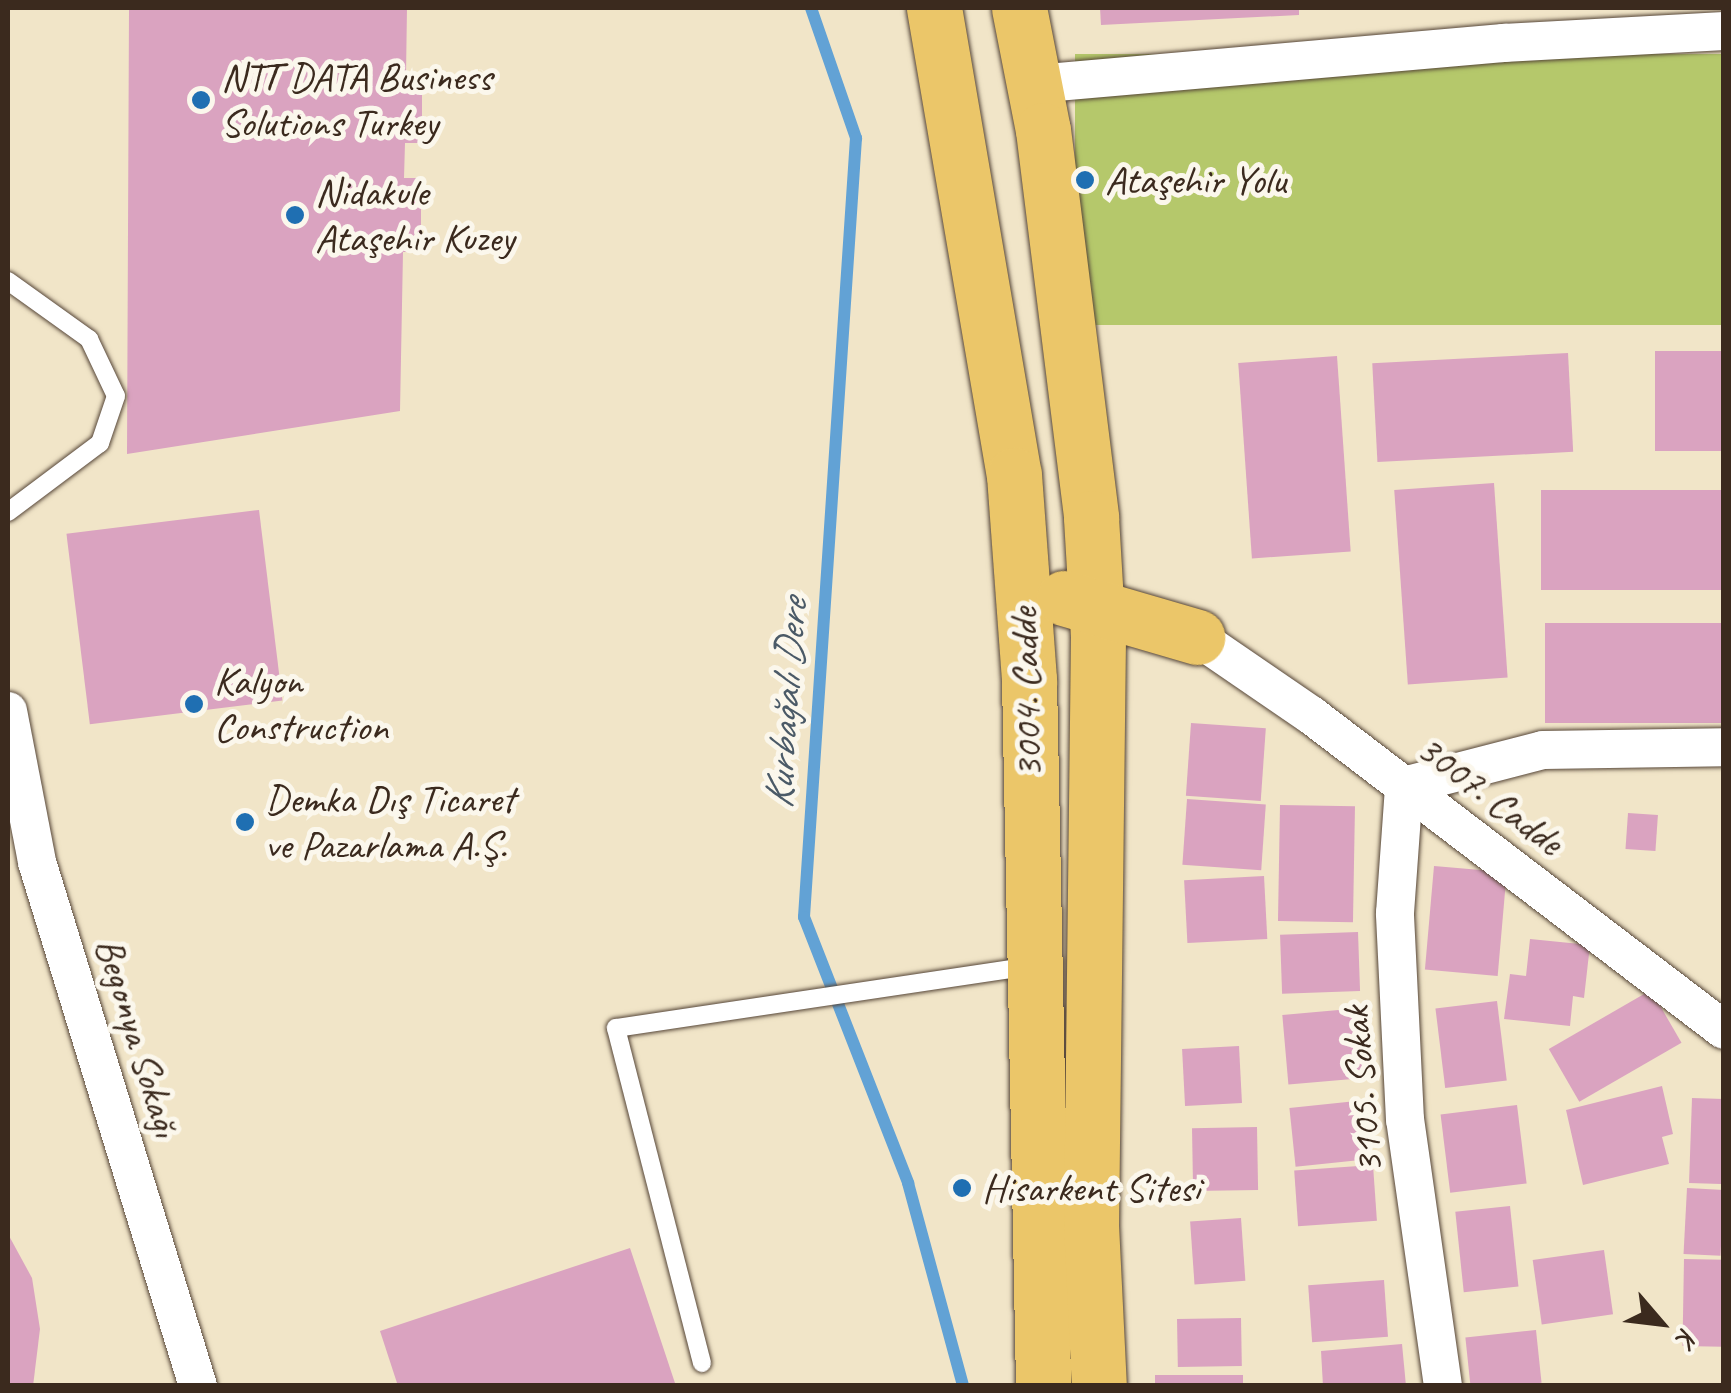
<!DOCTYPE html>
<html>
<head>
<meta charset="utf-8">
<style>
  body { margin:0 }
  #map { position:relative; width:1731px; height:1393px; overflow:hidden; background:#f1e5c8; font-family:Caveat,sans-serif }
  div>[style] { position:absolute }
  .green>* { inset:0; background:#b5c86b; transform-origin:0 0 }
  .stream>* { height:12px; margin:-6px; padding:0 6px; transform-origin:6px; border-radius:6px; background:#62a2d5 }
  .building>* { inset:0; background:#daa3c0; transform-origin:0 0 }
  .roads { filter:drop-shadow(0 0 2px #564638) drop-shadow(0 0 2px #564638) }
  .service>* { height:18px; margin:-9px; padding:0 9px; transform-origin:9px; border-radius:9px; background:#fff }
  .minor>* { height:38px; margin:-19px; padding:0 19px; transform-origin:19px; border-radius:19px; background:#fff }
  .primary>* { height:55px; margin:-27.5px; padding:0 27.5px; transform-origin:27.5px; border-radius:27.5px; background:#ebc669 }
  .dots>* { width:28px; height:28px; translate:-50% -50%; box-sizing:border-box; border:5px solid #fbf7ec; border-radius:50% }
  span { translate:-50% -50%; white-space:nowrap; text-align:center; line-height:1.15; -webkit-text-stroke:10px #fbf7ec; paint-order:stroke }
  .poi-label { font-size:40px; color:#3b2a1e }
  .left { translate:0 -50%; text-align:left }
  .street-label { font-size:40px; color:#3b2a1e }
  .water-label { font-size:42px; color:#4b5a67; font-style:italic }
  .frame { position:absolute; inset:0; border:10px solid #3b2a1e; pointer-events:none }
  .north { position:absolute; left:1611px; top:1273px; width:100px; height:100px; -webkit-text-stroke:8px #fbf7ec; paint-order:stroke; rotate:118deg; font-size:28px; font-weight:700; line-height:40px; text-align:center; color:#3b2a1e }
  .north::after { content:''; display:block; margin:auto; width:35px; height:45px; background:#3b2a1e; clip-path:polygon(50% 0,100% 100%,50% 72%,0 100%) }
</style>
</head>
<body>
<div id="map">
  <div class="green">
    <i style="left:1723px;top:54px;width:271px;height:648px;rotate:90deg"></i>
  </div>
  <div class="stream">
    <i style="left:811px;top:8px;width:138px;rotate:70.9deg"></i>
    <i style="left:856px;top:138px;width:781px;rotate:93.82deg"></i>
    <i style="left:804px;top:917px;width:286px;rotate:68.6deg"></i>
    <i style="left:908px;top:1183px;width:210px;rotate:74.8deg"></i>
  </div>
  <div class="building">
    <i style="clip-path:polygon(129px 8px,407px 8px,406px 75px,422px 75px,422px 143px,405px 143px,404px 178px,421px 178px,421px 252px,403px 252px,400px 411px,127px 454px)"></i>
    <i style="clip-path:polygon(1100px 8px,1299px 8px,1299px 15px,1101px 25px)"></i>
    <i style="left:1724px;top:351px;width:100px;height:69px;rotate:90deg"></i>
    <i style="left:1568px;top:353px;width:99px;height:196px;rotate:87deg"></i>
    <i style="left:1337px;top:356px;width:196px;height:99px;rotate:86deg"></i>
    <i style="left:1494px;top:483px;width:195px;height:100px;rotate:86deg"></i>
    <i style="left:1724px;top:490px;width:100px;height:183px;rotate:90deg"></i>
    <i style="left:259px;top:510px;width:192px;height:194px;rotate:83deg"></i>
    <i style="left:1724px;top:623px;width:100px;height:179px;rotate:90deg"></i>
    <i style="left:1191px;top:723px;width:75px;height:73px;rotate:4deg"></i>
    <i style="left:1187px;top:799px;width:79px;height:66px;rotate:4deg"></i>
    <i style="left:1280px;top:805px;width:75px;height:116px;rotate:1deg"></i>
    <i style="left:1628px;top:813px;width:30px;height:36px;rotate:4deg"></i>
    <i style="left:1434px;top:866px;width:73px;height:104px;rotate:5deg"></i>
    <i style="left:1264px;top:876px;width:63px;height:80px;rotate:87deg"></i>
    <i style="left:1358px;top:932px;width:59px;height:78px;rotate:88deg"></i>
    <i style="clip-path:polygon(1530px 939px,1590px 945px,1584px 998px,1573px 996px,1570px 1026px,1504px 1019px,1510px 974px,1526px 976px)"></i>
    <i style="left:1651px;top:990px;width:61px;height:118px;rotate:60deg"></i>
    <i style="left:1497px;top:1001px;width:80px;height:62px;rotate:83deg"></i>
    <i style="left:1361px;top:1008px;width:70px;height:79px;rotate:85deg"></i>
    <i style="left:1239px;top:1046px;width:57px;height:57px;rotate:87deg"></i>
    <i style="clip-path:polygon(1662px 1086px,1673px 1134px,1662px 1137px,1669px 1164px,1583px 1185px,1566px 1110px)"></i>
    <i style="left:1692px;top:1098px;width:32px;height:85px;rotate:2deg"></i>
    <i style="left:1366px;top:1100px;width:59px;height:77px;rotate:84deg"></i>
    <i style="left:1517px;top:1105px;width:79px;height:77px;rotate:83deg"></i>
    <i style="left:1257px;top:1127px;width:63px;height:65px;rotate:89deg"></i>
    <i style="left:1373px;top:1165px;width:56px;height:79px;rotate:86deg"></i>
    <i style="left:1687px;top:1188px;width:37px;height:66px;rotate:3deg"></i>
    <i style="left:1510px;top:1206px;width:81px;height:55px;rotate:84deg"></i>
    <i style="left:1241px;top:1218px;width:63px;height:51px;rotate:86deg"></i>
    <i style="clip-path:polygon(8px 1234px,32px 1278px,40px 1329px,33px 1386px,8px 1386px)"></i>
    <i style="clip-path:polygon(630px 1248px,676px 1386px,398px 1386px,380px 1331px)"></i>
    <i style="left:1604px;top:1250px;width:65px;height:72px;rotate:82deg"></i>
    <i style="left:1684px;top:1259px;width:40px;height:87px;rotate:1deg"></i>
    <i style="left:1384px;top:1280px;width:57px;height:76px;rotate:86deg"></i>
    <i style="left:1241px;top:1318px;width:48px;height:64px;rotate:89deg"></i>
    <i style="left:1536px;top:1330px;width:53px;height:71px;rotate:84deg"></i>
    <i style="clip-path:polygon(1402px 1344px,1406px 1386px,1323px 1386px,1321px 1351px)"></i>
    <i style="left:1155px;top:1375px;width:88px;height:11px"></i>
  </div>
  <div class="roads">
    <div class="service">
      <i style="left:8px;top:281px;width:100px;rotate:35.6deg"></i>
      <i style="left:89px;top:339px;width:63px;rotate:64.7deg"></i>
      <i style="left:116px;top:396px;width:50px;rotate:108.8deg"></i>
      <i style="left:100px;top:443px;width:115px;rotate:143.1deg"></i>
      <i style="left:702px;top:1363px;width:346px;rotate:-104.4deg"></i>
      <i style="left:616px;top:1028px;width:420px;rotate:-8.5deg"></i>
    </div>
    <div class="minor">
      <i style="left:1035px;top:84px;width:471px;rotate:-5deg"></i>
      <i style="left:1504px;top:43px;width:220px;rotate:-3.1deg"></i>
      <i style="left:1197px;top:637px;width:138px;rotate:34.4deg"></i>
      <i style="left:1311px;top:715px;width:519px;rotate:37.33deg"></i>
      <i style="left:8px;top:711px;width:154px;rotate:79.1deg"></i>
      <i style="left:37px;top:862px;width:548px;rotate:72.92deg"></i>
      <i style="left:1443px;top:1386px;width:269px;rotate:-98.1deg"></i>
      <i style="left:1405px;top:1120px;width:207px;rotate:-92.8deg"></i>
      <i style="left:1395px;top:913px;width:127px;rotate:-85.9deg"></i>
      <i style="left:1404px;top:786px;width:144px;rotate:-14.5deg"></i>
      <i style="left:1543px;top:750px;width:181px;rotate:-0.9deg"></i>
    </div>
    <div class="primary">
      <i style="left:934px;top:8px;width:474px;rotate:80.3deg"></i>
      <i style="left:1014px;top:475px;width:206px;rotate:85.8deg"></i>
      <i style="left:1029px;top:680px;width:706px;rotate:88.86deg"></i>
      <i style="left:1019px;top:8px;width:124px;rotate:78.9deg"></i>
      <i style="left:1043px;top:130px;width:391px;rotate:82.9deg"></i>
      <i style="left:1091px;top:518px;width:119px;rotate:86.6deg"></i>
      <i style="left:1098px;top:637px;width:588px;rotate:90.68deg"></i>
      <i style="left:1091px;top:1225px;width:161px;rotate:87.2deg"></i>
      <i style="left:1064px;top:598px;width:139px;rotate:16.3deg"></i>
    </div>
  </div>
  <div class="dots">
    <i style="left:201px;top:100px;background:#1f6fb2"></i>
    <i style="left:1085px;top:180px;background:#1f6fb2"></i>
    <i style="left:295px;top:215px;background:#1f6fb2"></i>
    <i style="left:194px;top:704px;background:#1f6fb2"></i>
    <i style="left:245px;top:822px;background:#1f6fb2"></i>
    <i style="left:962px;top:1188px;background:#1f6fb2"></i>
  </div>
  <div class="poi-label">
    <span class="left" style="left:221px;top:100px">NTT DATA Business<br>Solutions Turkey</span>
    <span class="left" style="left:1105px;top:180px">Ataşehir Yolu</span>
    <span class="left" style="left:315px;top:215px">Nidakule<br>Ataşehir Kuzey</span>
    <span class="left" style="left:214px;top:704px">Kalyon<br>Construction</span>
    <span class="left" style="left:265px;top:822px">Demka Dış Ticaret<br>ve Pazarlama A.Ş.</span>
    <span class="left" style="left:982px;top:1188px">Hisarkent Sitesi</span>
  </div>
  <div class="street-label">
    <span style="left:1026px;top:693px;rotate:-92deg">3004. Cadde</span>
    <span style="left:1490px;top:795px;rotate:37deg">3007. Cadde</span>
    <span style="left:138px;top:1037px;rotate:73deg">Begonya Sokağı</span>
    <span style="left:1362px;top:1090px;rotate:-95deg">3105. Sokak</span>
  </div>
  <div class="water-label">
    <span style="left:786px;top:704px;rotate:-86deg">Kurbağalı Dere</span>
  </div>
  <div class="frame"></div>
  <div class="north">K</div>
</div>
</body>
</html>
